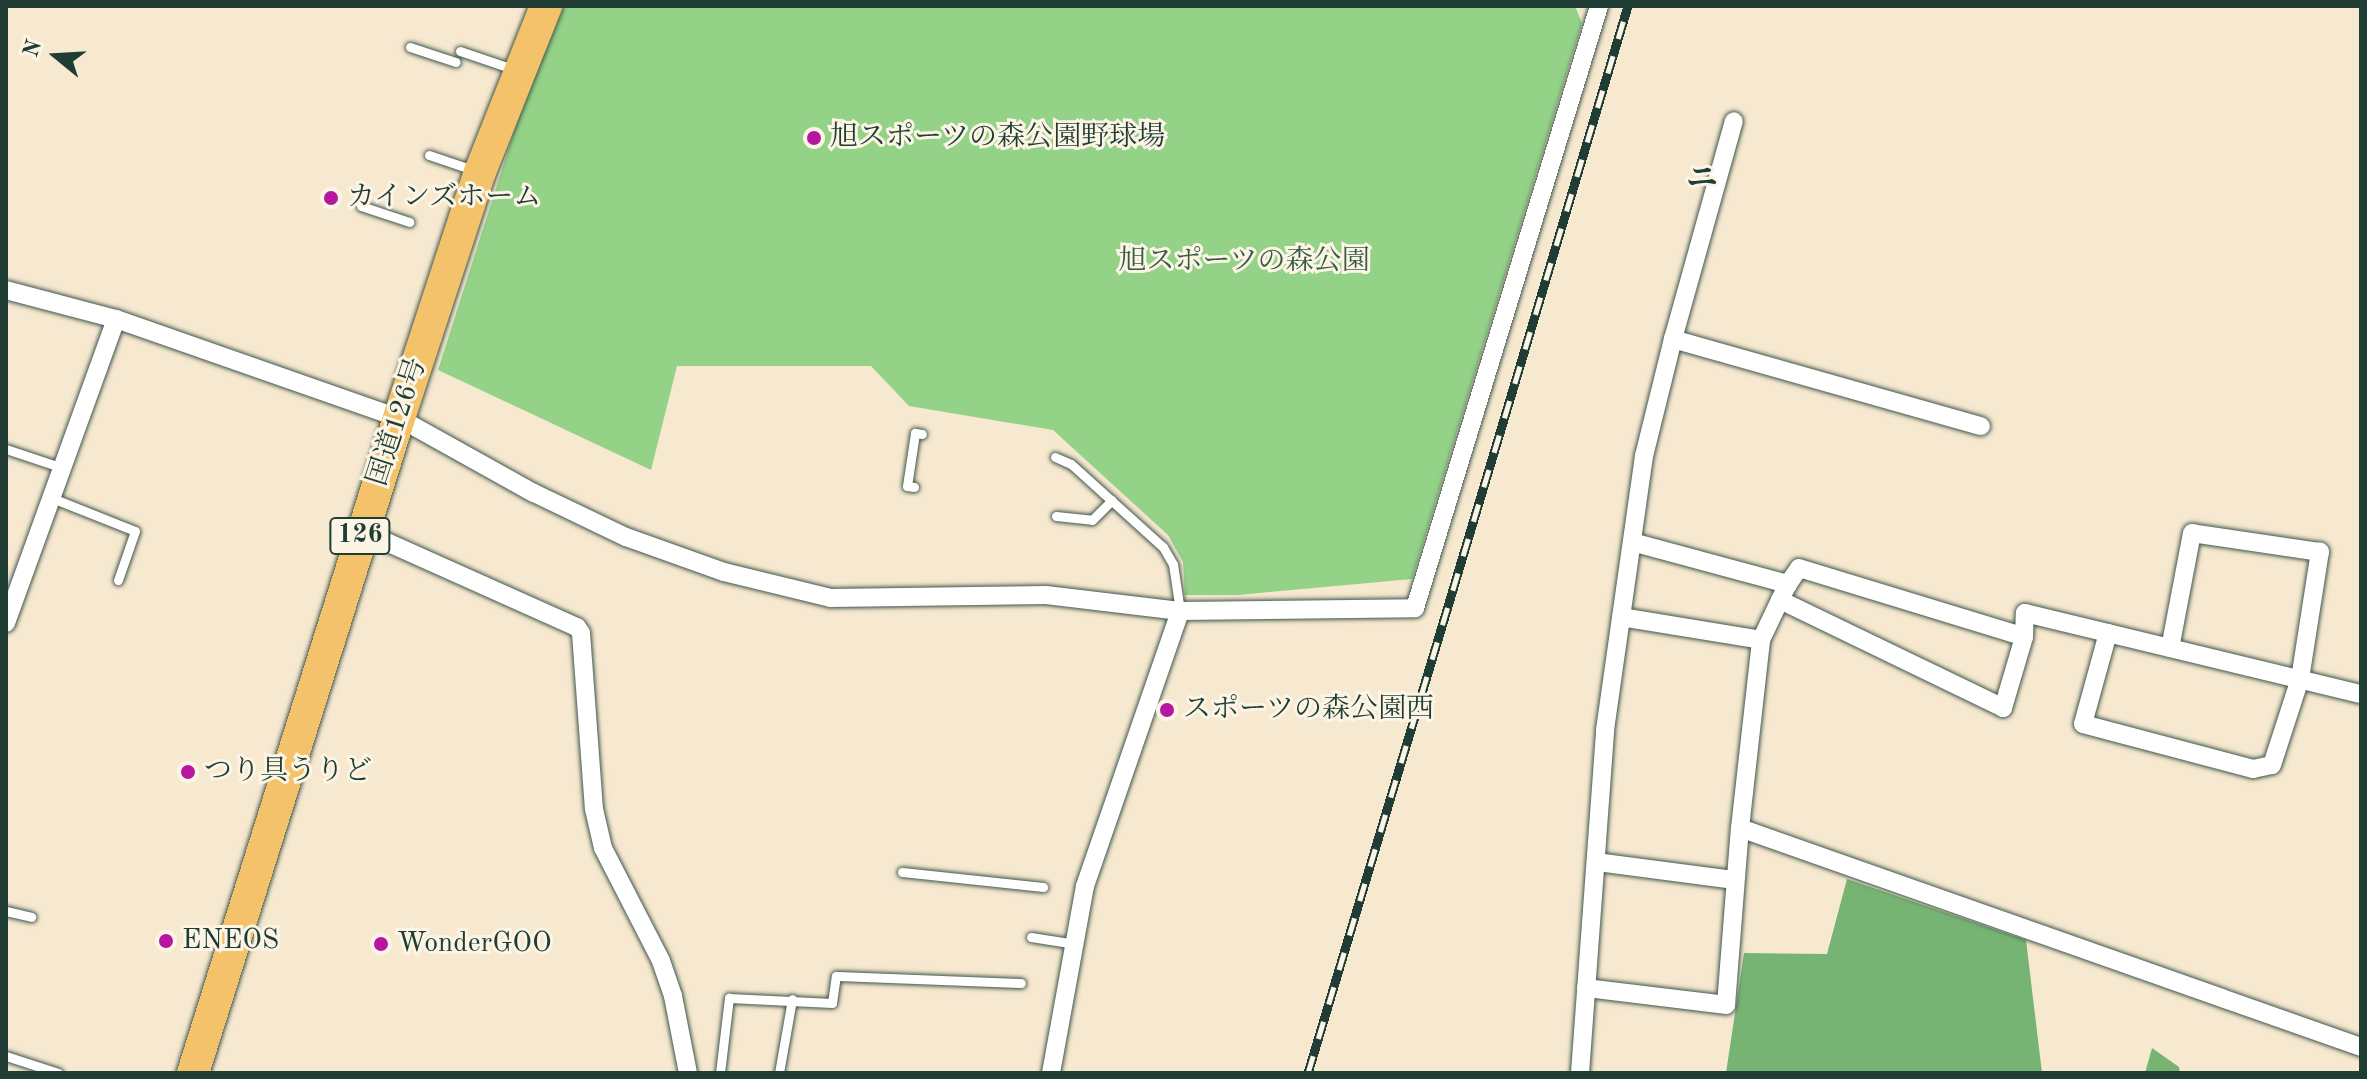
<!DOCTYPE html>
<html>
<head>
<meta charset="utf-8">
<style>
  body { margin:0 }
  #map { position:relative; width:2367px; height:1079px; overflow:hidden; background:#f7e8d0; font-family:"Old Standard TT","Noto Serif JP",serif }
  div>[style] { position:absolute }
  .green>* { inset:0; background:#94d288 }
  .forest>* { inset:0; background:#77b474 }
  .roads { filter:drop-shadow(0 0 2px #3f574b) drop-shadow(0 0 2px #3f574b) }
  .service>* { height:9px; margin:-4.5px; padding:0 4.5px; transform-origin:4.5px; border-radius:4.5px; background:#fff }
  .minor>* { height:18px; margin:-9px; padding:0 9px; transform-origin:9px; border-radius:9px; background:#fff }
  .trunk>* { height:32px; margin:-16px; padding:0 16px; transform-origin:16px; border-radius:16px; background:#f3c26a }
  .rail>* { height:9px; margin-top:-4.5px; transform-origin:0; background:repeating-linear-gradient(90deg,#fcf5e5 0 18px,#1f3d34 0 36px); box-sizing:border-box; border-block:2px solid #1f3d34 }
  .dots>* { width:22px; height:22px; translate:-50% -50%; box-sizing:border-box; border:4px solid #fcf5e5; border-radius:50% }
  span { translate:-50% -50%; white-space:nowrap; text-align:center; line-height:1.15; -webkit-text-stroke:6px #fcf5e5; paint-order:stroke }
  .shield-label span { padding:2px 6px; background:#fcf5e5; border:2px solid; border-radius:6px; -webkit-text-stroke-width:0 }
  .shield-label { font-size:26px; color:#1f3d34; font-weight:700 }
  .poi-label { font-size:28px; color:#1f3d34 }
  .left { translate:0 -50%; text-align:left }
  .park-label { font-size:28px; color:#365b45 }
  .street-label { font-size:28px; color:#1f3d34 }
  .quarter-label { font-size:32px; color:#1f3d34; font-weight:700 }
  .frame { position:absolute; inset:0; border:8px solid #1f3d34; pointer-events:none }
  .north { position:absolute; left:16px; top:16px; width:80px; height:80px; -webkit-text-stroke:6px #fcf5e5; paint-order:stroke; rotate:288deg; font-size:22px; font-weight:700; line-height:32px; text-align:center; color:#1f3d34 }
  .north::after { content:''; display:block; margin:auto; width:28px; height:36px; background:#1f3d34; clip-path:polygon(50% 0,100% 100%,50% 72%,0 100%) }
</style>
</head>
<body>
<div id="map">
  <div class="green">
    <i style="clip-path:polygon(564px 6px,1575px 6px,1582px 23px,1412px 579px,1238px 595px,1185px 595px,1183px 562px,1168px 535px,1053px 430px,909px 406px,871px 366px,677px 366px,651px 470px,438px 370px,520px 113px)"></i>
  </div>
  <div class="forest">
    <i style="clip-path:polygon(1847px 879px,2026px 940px,2042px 1073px,1726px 1073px,1744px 953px,1827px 954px)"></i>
    <i style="clip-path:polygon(2152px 1048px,2179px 1067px,2180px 1073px,2145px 1073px)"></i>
  </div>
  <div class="roads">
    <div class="service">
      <i style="left:410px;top:47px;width:48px;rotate:18.1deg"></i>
      <i style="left:460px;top:51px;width:56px;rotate:18.8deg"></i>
      <i style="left:429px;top:155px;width:46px;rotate:18.8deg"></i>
      <i style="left:361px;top:206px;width:51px;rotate:18.4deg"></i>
      <i style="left:6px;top:449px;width:60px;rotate:18.4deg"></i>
      <i style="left:1055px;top:457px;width:17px;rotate:24deg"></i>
      <i style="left:1071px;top:464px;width:124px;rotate:42.1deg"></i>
      <i style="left:1163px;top:547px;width:20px;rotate:60deg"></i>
      <i style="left:1173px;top:564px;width:48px;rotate:81.5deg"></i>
      <i style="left:914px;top:487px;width:7px;rotate:-172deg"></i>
      <i style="left:907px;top:486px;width:54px;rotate:-81.4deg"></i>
      <i style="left:915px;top:433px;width:7px;rotate:8deg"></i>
      <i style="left:52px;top:498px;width:89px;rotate:21.7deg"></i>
      <i style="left:135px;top:531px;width:52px;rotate:109.1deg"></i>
      <i style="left:1056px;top:516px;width:36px;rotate:6deg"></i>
      <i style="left:1092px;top:520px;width:28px;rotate:-45deg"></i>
      <i style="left:902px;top:872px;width:142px;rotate:6.1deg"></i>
      <i style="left:6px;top:911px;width:26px;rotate:13deg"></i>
      <i style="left:1031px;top:937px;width:45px;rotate:9deg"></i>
      <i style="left:6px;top:1056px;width:55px;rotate:18.1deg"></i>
      <i style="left:720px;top:1073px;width:76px;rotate:-83.2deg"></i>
      <i style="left:729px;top:998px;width:103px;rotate:2.8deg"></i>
      <i style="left:832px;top:1003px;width:27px;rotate:-82deg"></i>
      <i style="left:836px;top:976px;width:185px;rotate:2.2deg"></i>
      <i style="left:779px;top:1073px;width:75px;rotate:-80deg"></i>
    </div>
    <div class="minor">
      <i style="left:6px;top:290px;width:114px;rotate:14.8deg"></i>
      <i style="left:116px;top:319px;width:300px;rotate:19.3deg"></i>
      <i style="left:399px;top:418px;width:154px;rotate:29.1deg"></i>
      <i style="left:534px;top:493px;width:102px;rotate:25.6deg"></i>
      <i style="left:626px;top:537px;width:104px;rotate:19.7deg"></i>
      <i style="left:724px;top:572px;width:110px;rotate:13.7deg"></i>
      <i style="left:831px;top:598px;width:215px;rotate:-0.8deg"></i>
      <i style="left:1046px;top:595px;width:135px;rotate:6.8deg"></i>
      <i style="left:1180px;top:611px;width:235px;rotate:-0.7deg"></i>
      <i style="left:1415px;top:608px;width:629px;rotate:-73deg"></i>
      <i style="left:1673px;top:339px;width:320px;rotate:15.8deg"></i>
      <i style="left:362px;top:531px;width:235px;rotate:24.1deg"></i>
      <i style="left:577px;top:627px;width:7px;rotate:56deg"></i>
      <i style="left:581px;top:633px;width:176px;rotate:85.8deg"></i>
      <i style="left:594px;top:809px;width:40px;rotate:77deg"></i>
      <i style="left:603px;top:848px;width:127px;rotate:62.8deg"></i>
      <i style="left:661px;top:961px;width:37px;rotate:71deg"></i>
      <i style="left:673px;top:996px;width:78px;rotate:79deg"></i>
      <i style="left:1632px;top:542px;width:162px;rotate:15.1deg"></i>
      <i style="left:1788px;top:584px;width:18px;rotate:117deg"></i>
      <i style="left:1780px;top:600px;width:248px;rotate:25.8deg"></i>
      <i style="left:2003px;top:708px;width:74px;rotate:-73.5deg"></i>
      <i style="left:1788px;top:584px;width:19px;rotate:-55deg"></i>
      <i style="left:1799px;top:568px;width:235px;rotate:17deg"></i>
      <i style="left:2024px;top:637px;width:24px;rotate:-88deg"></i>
      <i style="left:2025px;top:613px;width:346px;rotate:13.6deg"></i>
      <i style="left:1621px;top:617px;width:142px;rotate:9.3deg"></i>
      <i style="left:1761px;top:640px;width:44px;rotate:-64.6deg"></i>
      <i style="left:6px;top:623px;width:323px;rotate:-70.1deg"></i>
      <i style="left:2108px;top:633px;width:94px;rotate:105.4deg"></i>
      <i style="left:2083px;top:724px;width:176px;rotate:14.8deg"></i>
      <i style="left:2253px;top:769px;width:19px;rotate:-12deg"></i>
      <i style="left:2272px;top:765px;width:90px;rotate:-72deg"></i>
      <i style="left:2300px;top:679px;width:129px;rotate:-81.1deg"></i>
      <i style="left:2320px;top:552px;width:129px;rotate:-171.6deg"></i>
      <i style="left:2192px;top:533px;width:117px;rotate:100.8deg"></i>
      <i style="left:1740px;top:828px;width:189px;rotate:-83.6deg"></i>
      <i style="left:1597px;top:862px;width:138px;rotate:7.5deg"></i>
      <i style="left:1586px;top:988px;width:141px;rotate:6.9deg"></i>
      <i style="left:1726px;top:1005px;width:178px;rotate:-85.5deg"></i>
      <i style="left:1740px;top:828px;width:658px;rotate:19.43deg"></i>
      <i style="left:1051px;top:1073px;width:190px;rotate:-79.7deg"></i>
      <i style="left:1085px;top:886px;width:291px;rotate:-70.9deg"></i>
      <i style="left:1580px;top:1073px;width:344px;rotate:-85.8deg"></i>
      <i style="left:1605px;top:730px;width:277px;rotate:-81.9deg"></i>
      <i style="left:1644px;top:456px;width:121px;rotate:-76.1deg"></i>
      <i style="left:1673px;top:339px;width:226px;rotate:-74.4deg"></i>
    </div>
    <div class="trunk">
      <i style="left:193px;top:1073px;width:687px;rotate:-72.54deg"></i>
      <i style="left:399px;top:418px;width:259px;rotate:-71.8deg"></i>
      <i style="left:480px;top:172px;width:179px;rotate:-68.3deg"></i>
    </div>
  </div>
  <div class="rail">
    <i style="left:1308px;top:1073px;width:1114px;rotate:-73.31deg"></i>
  </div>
  <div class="dots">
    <i style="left:814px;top:138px;background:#b5179e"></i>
    <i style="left:331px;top:198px;background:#b5179e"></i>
    <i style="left:1167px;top:710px;background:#b5179e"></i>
    <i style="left:188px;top:772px;background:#b5179e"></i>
    <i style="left:166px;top:941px;background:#b5179e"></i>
    <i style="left:381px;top:944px;background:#b5179e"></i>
  </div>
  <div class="shield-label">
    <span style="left:360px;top:536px">126</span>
  </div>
  <div class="poi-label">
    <span class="left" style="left:830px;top:138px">旭スポーツの森公園野球場</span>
    <span class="left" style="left:347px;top:198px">カインズホーム</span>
    <span class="left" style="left:1183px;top:710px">スポーツの森公園西</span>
    <span class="left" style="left:204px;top:772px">つり具うりど</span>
    <span class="left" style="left:182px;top:941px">ENEOS</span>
    <span class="left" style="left:397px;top:944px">WonderGOO</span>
  </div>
  <div class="park-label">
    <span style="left:1244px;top:262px">旭スポーツの森公園</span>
  </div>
  <div class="street-label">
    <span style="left:398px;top:422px;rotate:-72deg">国道126号</span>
  </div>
  <div class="quarter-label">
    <span style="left:1702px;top:180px">ニ</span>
  </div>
  <div class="frame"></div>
  <div class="north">N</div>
</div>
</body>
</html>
